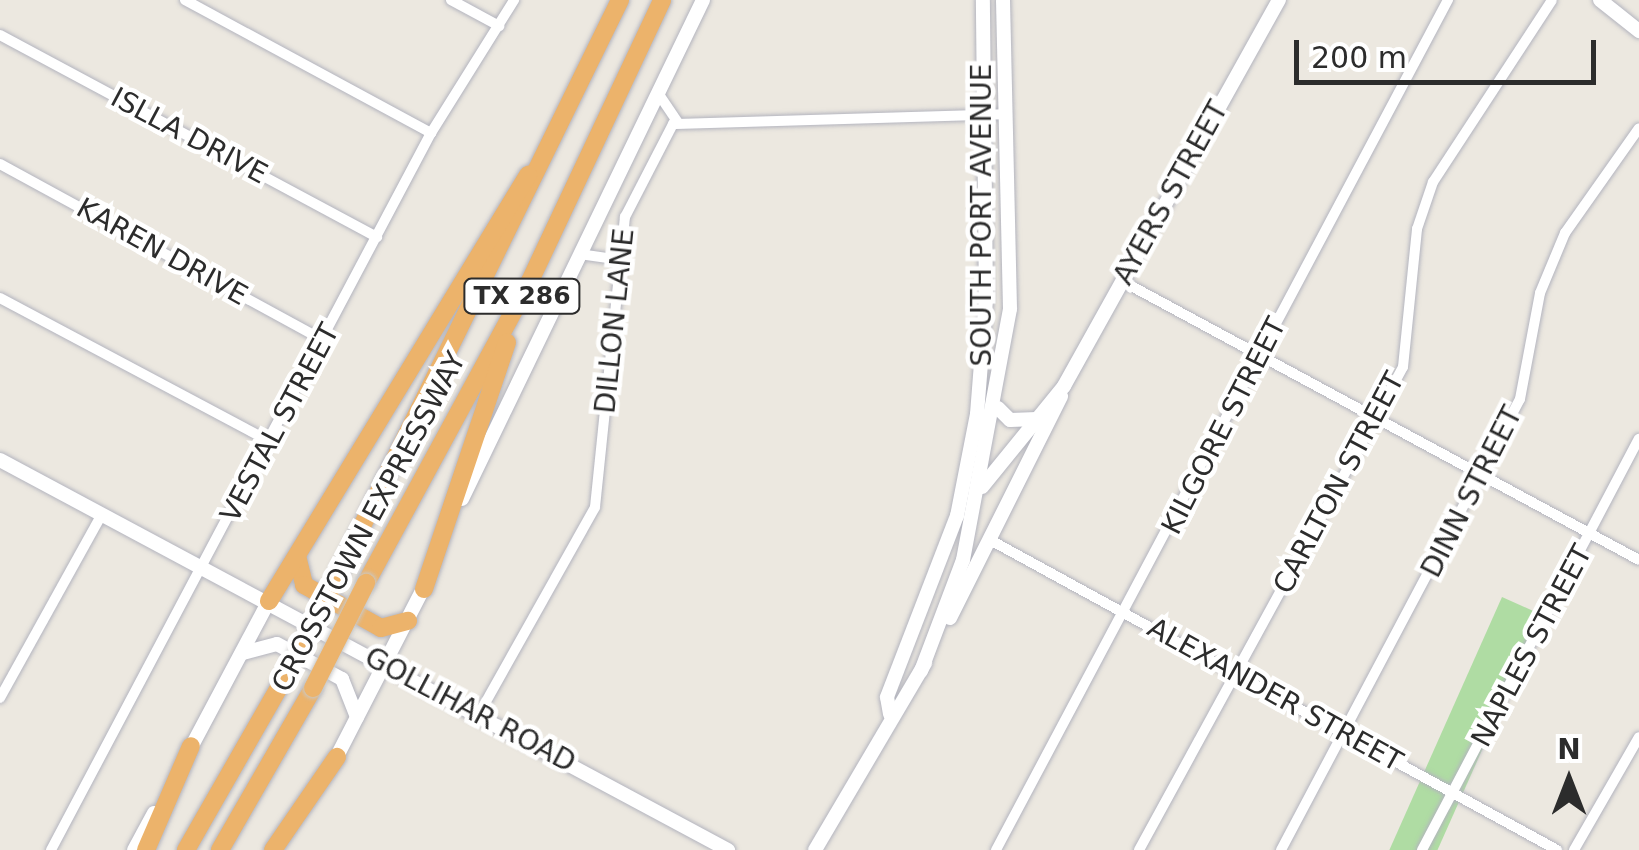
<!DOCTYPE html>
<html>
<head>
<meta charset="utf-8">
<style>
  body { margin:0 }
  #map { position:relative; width:1639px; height:850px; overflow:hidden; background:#ece8e0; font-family:"DejaVu Sans",sans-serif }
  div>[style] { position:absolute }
  .green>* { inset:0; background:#afdca3; transform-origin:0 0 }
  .roads { filter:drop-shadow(0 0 2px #b3b4be) drop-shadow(0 0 2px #b3b4be) }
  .minor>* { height:10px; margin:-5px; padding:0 5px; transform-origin:5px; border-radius:5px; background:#fff }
  .secondary>* { height:14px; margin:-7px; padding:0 7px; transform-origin:7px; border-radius:7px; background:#fff }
  .motorway>* { height:18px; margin:-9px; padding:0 9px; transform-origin:9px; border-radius:9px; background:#ecb36b }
  .bridges { filter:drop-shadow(0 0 2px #c8c8c8) drop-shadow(0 0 2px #c8c8c8) }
  .motorway-bridge>* { height:18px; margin:-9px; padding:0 9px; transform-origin:9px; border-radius:9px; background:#ecb36b }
  span { translate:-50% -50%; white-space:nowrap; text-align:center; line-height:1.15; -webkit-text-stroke:9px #fff; paint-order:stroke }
  .shield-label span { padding:2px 8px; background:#fff; border:2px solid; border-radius:8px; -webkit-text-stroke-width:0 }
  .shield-label { font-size:25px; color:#2c2c2c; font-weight:700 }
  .street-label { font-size:28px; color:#2c2c2c }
  .north { position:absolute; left:1519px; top:730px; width:100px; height:100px; -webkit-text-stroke:8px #fff; paint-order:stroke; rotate:0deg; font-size:28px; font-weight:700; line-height:40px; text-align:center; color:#2c2c2c }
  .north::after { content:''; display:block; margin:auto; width:35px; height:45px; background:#2c2c2c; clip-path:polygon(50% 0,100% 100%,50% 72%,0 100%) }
  .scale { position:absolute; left:1294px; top:40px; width:302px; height:45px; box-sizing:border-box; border:5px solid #2c2c2c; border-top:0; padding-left:12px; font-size:30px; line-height:35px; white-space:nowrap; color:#2c2c2c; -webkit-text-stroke:8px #fff; paint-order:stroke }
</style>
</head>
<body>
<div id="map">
  <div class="green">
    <i style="left:1502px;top:597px;width:44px;height:288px;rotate:24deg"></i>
  </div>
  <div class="roads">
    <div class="minor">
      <i style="left:185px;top:0;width:280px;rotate:28.4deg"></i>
      <i style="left:451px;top:0;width:55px;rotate:28.4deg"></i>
      <i style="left:0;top:35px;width:428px;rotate:28.2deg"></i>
      <i style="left:658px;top:93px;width:34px;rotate:56deg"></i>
      <i style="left:0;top:164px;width:369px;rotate:28.6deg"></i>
      <i style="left:579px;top:254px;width:42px;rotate:8.1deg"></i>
      <i style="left:1122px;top:281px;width:587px;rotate:28.35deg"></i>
      <i style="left:0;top:298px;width:305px;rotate:28deg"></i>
      <i style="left:992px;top:541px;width:644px;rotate:28.67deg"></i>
      <i style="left:0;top:698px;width:210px;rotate:-61deg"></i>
      <i style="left:479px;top:714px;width:237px;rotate:-60.7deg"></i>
      <i style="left:595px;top:507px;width:292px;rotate:-84.1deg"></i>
      <i style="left:625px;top:217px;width:105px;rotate:-62.7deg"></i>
      <i style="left:673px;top:124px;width:334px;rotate:-1.7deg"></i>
      <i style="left:51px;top:850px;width:811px;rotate:-62.08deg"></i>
      <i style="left:431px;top:133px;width:157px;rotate:-58deg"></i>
      <i style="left:996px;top:850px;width:963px;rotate:-62deg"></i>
      <i style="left:1139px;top:850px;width:550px;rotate:-61.34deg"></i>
      <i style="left:1403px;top:367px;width:139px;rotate:-84.2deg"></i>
      <i style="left:1417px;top:229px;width:50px;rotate:-71.2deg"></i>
      <i style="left:1433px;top:182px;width:217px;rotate:-56.8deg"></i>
      <i style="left:1281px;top:850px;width:510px;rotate:-62.08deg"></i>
      <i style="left:1520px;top:399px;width:108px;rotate:-79.3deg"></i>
      <i style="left:1540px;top:293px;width:65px;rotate:-67.4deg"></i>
      <i style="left:1565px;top:233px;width:128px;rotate:-54.8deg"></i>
      <i style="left:1422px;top:850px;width:465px;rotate:-62.2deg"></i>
      <i style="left:1574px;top:850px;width:130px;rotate:-60.1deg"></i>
    </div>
    <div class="secondary">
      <i style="left:1600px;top:0;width:50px;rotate:38.5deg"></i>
      <i style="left:998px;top:408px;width:17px;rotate:45deg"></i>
      <i style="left:1010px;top:420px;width:27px;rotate:-2deg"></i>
      <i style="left:0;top:460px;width:826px;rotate:28.18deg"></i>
      <i style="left:982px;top:487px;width:130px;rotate:-50.9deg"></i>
      <i style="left:1064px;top:386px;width:442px;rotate:-60.9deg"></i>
      <i style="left:462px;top:499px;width:554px;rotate:-64.22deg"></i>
      <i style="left:950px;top:618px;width:248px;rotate:-63.4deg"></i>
      <i style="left:243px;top:653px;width:35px;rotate:-15deg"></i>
      <i style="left:277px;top:644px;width:74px;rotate:28.3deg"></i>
      <i style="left:342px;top:679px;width:41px;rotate:68.5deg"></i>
      <i style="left:921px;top:671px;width:119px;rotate:-69.3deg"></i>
      <i style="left:963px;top:560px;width:255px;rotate:-79.4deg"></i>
      <i style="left:1010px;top:309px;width:309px;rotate:-91.3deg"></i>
      <i style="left:890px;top:714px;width:17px;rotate:-100deg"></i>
      <i style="left:887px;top:697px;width:194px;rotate:-68.9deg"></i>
      <i style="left:957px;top:516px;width:104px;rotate:-78.9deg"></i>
      <i style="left:977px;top:414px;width:114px;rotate:-85.5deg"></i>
      <i style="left:986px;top:300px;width:300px;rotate:-90.6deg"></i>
      <i style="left:187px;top:755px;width:174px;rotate:-62deg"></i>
      <i style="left:333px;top:764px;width:203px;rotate:-62.8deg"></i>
      <i style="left:134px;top:850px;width:42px;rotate:-61.6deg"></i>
      <i style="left:815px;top:850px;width:217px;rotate:-59.5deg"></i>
    </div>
    <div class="motorway">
      <i style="left:297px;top:556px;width:30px;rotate:76deg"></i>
      <i style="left:304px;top:585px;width:88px;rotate:29.2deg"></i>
      <i style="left:381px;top:628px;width:28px;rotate:-15deg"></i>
      <i style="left:340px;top:571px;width:636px;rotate:-63.88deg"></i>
      <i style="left:366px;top:583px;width:344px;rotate:-61.5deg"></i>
      <i style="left:530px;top:281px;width:310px;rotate:-64.8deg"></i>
      <i style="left:424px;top:589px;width:260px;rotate:-71.4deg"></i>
      <i style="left:269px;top:601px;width:499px;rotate:-58.7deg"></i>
      <i style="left:146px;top:850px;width:113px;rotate:-66.6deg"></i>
      <i style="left:186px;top:850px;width:203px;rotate:-60.2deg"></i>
      <i style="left:220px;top:850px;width:187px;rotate:-60.1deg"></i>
      <i style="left:273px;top:850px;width:113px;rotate:-55.5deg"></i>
    </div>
  </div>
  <div class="bridges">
    <div class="motorway-bridge">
      <i style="left:287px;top:674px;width:116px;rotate:-62.8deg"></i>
      <i style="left:313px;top:688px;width:118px;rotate:-63.2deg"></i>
    </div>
  </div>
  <div class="shield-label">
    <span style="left:522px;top:296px">TX 286</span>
  </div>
  <div class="street-label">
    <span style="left:189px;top:136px;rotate:28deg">ISLLA DRIVE</span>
    <span style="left:1171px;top:193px;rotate:-61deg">AYERS STREET</span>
    <span style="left:982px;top:215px;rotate:-90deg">SOUTH PORT AVENUE</span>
    <span style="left:162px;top:252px;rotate:29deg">KAREN DRIVE</span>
    <span style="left:615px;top:321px;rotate:-84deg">DILLON LANE</span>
    <span style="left:280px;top:423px;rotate:-62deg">VESTAL STREET</span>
    <span style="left:1224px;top:426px;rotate:-63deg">KILGORE STREET</span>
    <span style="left:1339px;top:483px;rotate:-62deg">CARLTON STREET</span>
    <span style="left:1472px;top:492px;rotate:-63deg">DINN STREET</span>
    <span style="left:369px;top:522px;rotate:-62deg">CROSSTOWN EXPRESSWAY</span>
    <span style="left:1532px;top:646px;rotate:-62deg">NAPLES STREET</span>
    <span style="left:1275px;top:695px;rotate:29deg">ALEXANDER STREET</span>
    <span style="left:470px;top:710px;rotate:28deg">GOLLIHAR ROAD</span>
  </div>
  <div class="north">N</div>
  <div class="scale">200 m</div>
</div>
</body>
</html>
